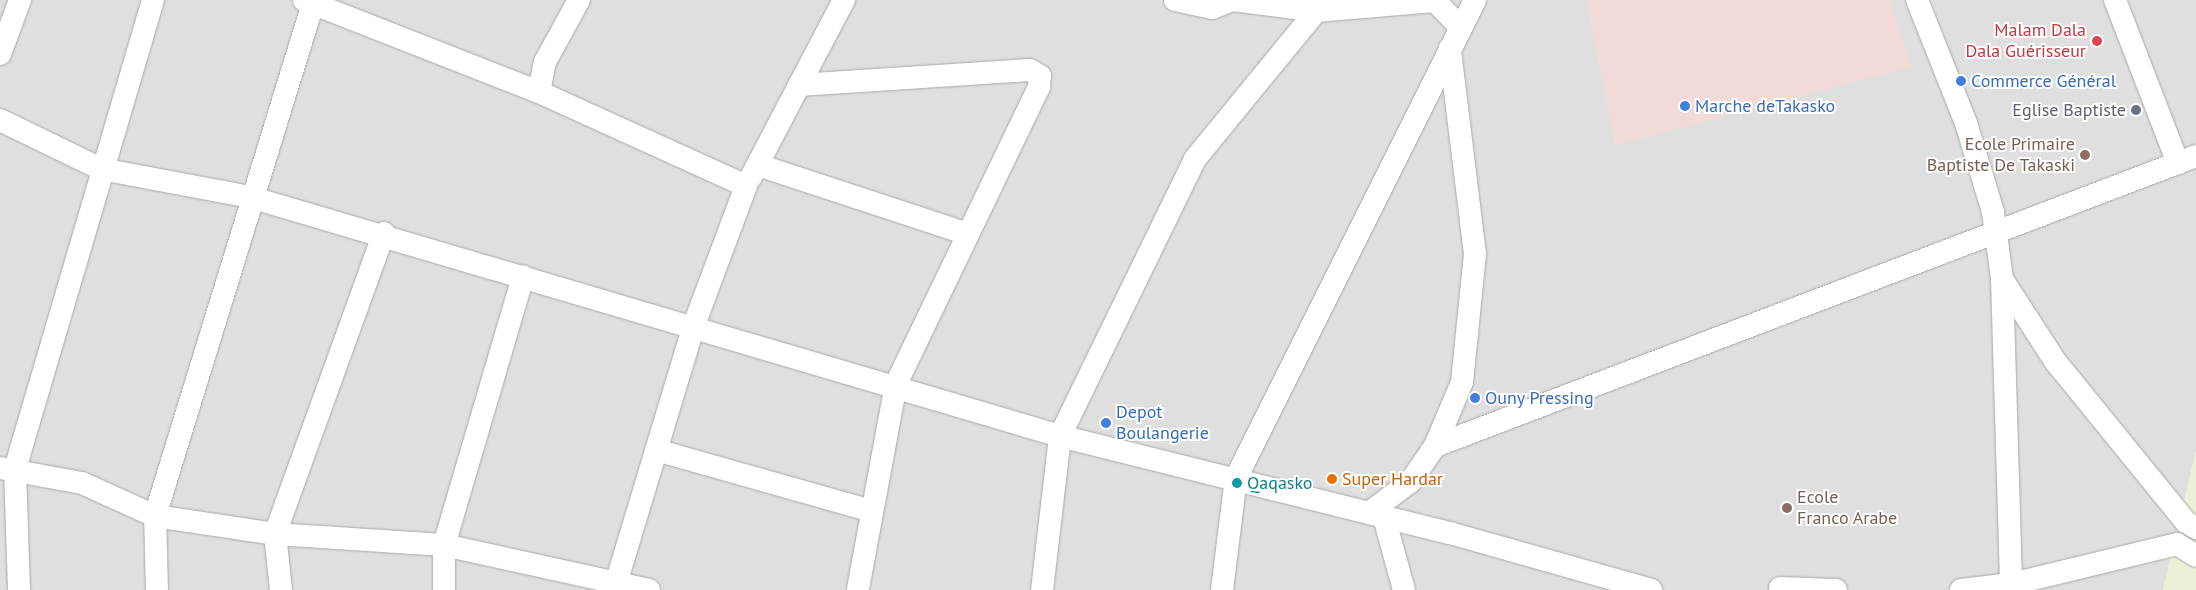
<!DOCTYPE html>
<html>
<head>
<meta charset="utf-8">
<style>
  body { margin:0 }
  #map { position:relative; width:2196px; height:590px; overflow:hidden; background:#f2efe9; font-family:"PT Sans",sans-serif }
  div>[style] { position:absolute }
  .residential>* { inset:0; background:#e0dfdf }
  .commercial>* { inset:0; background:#f2dad9 }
  .farmland>* { inset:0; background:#eef0d5 }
  .roads { filter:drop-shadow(0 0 1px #a9a9a9) drop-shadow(0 0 1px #a9a9a9) }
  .minor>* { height:22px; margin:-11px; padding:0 11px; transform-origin:11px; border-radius:11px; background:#fff }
  .dots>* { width:14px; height:14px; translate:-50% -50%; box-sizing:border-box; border:2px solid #fff; border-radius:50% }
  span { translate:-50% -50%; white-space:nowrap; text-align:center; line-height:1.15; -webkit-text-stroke:4px #fff; paint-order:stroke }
  .health-label { font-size:18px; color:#be3a42 }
  .right { translate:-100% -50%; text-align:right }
  .shop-label { font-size:18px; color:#366cbe }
  .left { translate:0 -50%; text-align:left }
  .worship-label { font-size:18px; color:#5b616d }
  .education-label { font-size:18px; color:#785e54 }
  .food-label { font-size:18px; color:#c56008 }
  .culture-label { font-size:18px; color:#0d838f }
</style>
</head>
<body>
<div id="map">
  <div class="residential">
    <i style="clip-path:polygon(0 0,2196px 0,2196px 451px,2163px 590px,0 590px)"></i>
  </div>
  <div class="commercial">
    <i style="clip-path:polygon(1586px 0,1889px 0,1911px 67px,1615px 145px)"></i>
  </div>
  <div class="farmland">
    <i style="clip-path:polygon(2196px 451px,2196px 590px,2163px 590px)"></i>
  </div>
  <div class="roads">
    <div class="minor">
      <i style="left:304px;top:0;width:252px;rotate:21.4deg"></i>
      <i style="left:539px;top:92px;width:227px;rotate:24.4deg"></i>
      <i style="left:746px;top:186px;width:148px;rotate:110.5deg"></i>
      <i style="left:694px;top:325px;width:277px;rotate:106.8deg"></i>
      <i style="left:1175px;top:0;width:38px;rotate:12deg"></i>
      <i style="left:1212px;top:8px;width:22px;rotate:-22deg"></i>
      <i style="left:1233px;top:0;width:84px;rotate:7.5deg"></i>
      <i style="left:1316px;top:11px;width:11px;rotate:-75deg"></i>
      <i style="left:1917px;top:0;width:132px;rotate:68.3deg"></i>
      <i style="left:1966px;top:123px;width:93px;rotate:73.1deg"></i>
      <i style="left:1993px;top:212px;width:68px;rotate:82.3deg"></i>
      <i style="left:2002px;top:279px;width:311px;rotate:88.3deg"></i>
      <i style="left:2115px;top:0;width:175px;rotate:68.9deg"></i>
      <i style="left:0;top:54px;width:58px;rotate:-69.7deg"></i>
      <i style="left:799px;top:85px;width:231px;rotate:-3.7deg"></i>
      <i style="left:1030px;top:70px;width:12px;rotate:31deg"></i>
      <i style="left:1040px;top:76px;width:11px;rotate:95deg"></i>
      <i style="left:1039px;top:87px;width:330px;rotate:115.7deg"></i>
      <i style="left:896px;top:384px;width:209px;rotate:100.5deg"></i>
      <i style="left:539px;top:92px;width:31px;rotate:-79deg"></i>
      <i style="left:545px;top:62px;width:71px;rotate:-61.3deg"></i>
      <i style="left:0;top:120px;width:112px;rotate:25.9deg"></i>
      <i style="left:101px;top:169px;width:152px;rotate:10.6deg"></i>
      <i style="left:250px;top:197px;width:845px;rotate:16.44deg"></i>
      <i style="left:1060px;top:436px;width:402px;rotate:14deg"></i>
      <i style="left:1450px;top:533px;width:209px;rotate:15.8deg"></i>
      <i style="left:758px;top:165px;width:221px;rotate:18.2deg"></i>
      <i style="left:751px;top:177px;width:200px;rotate:-62.3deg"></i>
      <i style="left:2002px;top:279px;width:98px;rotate:57.1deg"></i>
      <i style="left:2055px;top:361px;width:208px;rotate:50.9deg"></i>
      <i style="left:2186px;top:522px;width:12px;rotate:31deg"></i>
      <i style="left:1435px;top:446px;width:814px;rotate:-20.86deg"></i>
      <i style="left:656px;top:450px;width:224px;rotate:15.8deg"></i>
      <i style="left:0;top:468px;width:83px;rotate:10.4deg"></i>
      <i style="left:82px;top:483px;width:80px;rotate:24.3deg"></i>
      <i style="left:155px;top:516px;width:121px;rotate:8.5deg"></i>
      <i style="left:275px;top:534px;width:169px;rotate:3.7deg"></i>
      <i style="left:444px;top:545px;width:210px;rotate:12.4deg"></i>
      <i style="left:1369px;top:513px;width:53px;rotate:-37.3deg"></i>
      <i style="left:1411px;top:481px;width:42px;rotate:-55.6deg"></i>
      <i style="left:1435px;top:446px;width:69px;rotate:-67.1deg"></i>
      <i style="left:1462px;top:382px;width:129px;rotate:-84.2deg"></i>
      <i style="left:1475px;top:254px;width:207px;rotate:-97deg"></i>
      <i style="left:1384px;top:517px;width:76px;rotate:74.7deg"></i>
      <i style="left:1780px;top:588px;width:56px;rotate:2deg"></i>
      <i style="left:19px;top:590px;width:121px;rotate:-91.9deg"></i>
      <i style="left:15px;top:469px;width:489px;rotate:-73.6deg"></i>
      <i style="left:157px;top:590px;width:74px;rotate:-91.5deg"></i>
      <i style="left:155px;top:516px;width:540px;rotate:-72.87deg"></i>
      <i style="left:281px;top:590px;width:56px;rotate:-96.1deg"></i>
      <i style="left:275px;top:534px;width:320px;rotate:-70.1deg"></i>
      <i style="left:444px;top:590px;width:45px;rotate:-90deg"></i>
      <i style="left:444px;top:545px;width:280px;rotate:-73.6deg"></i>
      <i style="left:1042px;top:590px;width:155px;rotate:-83.3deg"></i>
      <i style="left:1060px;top:436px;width:308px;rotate:-64deg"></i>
      <i style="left:1195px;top:159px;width:191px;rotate:-50.7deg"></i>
      <i style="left:1316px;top:11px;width:119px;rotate:-4.8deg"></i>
      <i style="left:1435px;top:1px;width:37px;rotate:46deg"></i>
      <i style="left:1222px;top:590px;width:113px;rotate:-82.9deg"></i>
      <i style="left:1236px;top:478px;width:534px;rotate:-63.43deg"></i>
      <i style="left:1961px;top:590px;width:51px;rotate:-6.7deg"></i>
      <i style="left:2012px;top:584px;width:170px;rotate:-13.6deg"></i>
      <i style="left:2177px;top:544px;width:22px;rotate:32deg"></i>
    </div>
  </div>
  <div class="dots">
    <i style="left:2097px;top:41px;background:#e0444e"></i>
    <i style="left:1961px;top:81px;background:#3f7fe0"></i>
    <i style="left:1685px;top:106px;background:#3f7fe0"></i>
    <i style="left:2136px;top:110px;background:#6b7280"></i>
    <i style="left:2085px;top:155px;background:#8d6e63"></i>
    <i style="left:1475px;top:398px;background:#3f7fe0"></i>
    <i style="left:1106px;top:423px;background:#3f7fe0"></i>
    <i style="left:1332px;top:479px;background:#e8710a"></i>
    <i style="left:1237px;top:483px;background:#0f9aa8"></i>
    <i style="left:1787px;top:508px;background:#8d6e63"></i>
  </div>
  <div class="health-label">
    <span class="right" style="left:2086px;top:41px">Malam Dala<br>Dala Guérisseur</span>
  </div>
  <div class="shop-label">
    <span class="left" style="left:1971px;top:81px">Commerce Général</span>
    <span class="left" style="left:1695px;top:106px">Marche deTakasko</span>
    <span class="left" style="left:1485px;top:398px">Ouny Pressing</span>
    <span class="left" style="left:1116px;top:423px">Depot<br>Boulangerie</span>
  </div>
  <div class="worship-label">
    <span class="right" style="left:2126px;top:110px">Eglise Baptiste</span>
  </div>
  <div class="education-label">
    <span class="right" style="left:2075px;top:155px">Ecole Primaire<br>Baptiste De Takaski</span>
    <span class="left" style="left:1797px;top:508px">Ecole<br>Franco Arabe</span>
  </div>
  <div class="food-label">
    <span class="left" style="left:1342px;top:479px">Super Hardar</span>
  </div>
  <div class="culture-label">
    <span class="left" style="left:1247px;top:483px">Qaqasko</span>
  </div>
</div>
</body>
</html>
